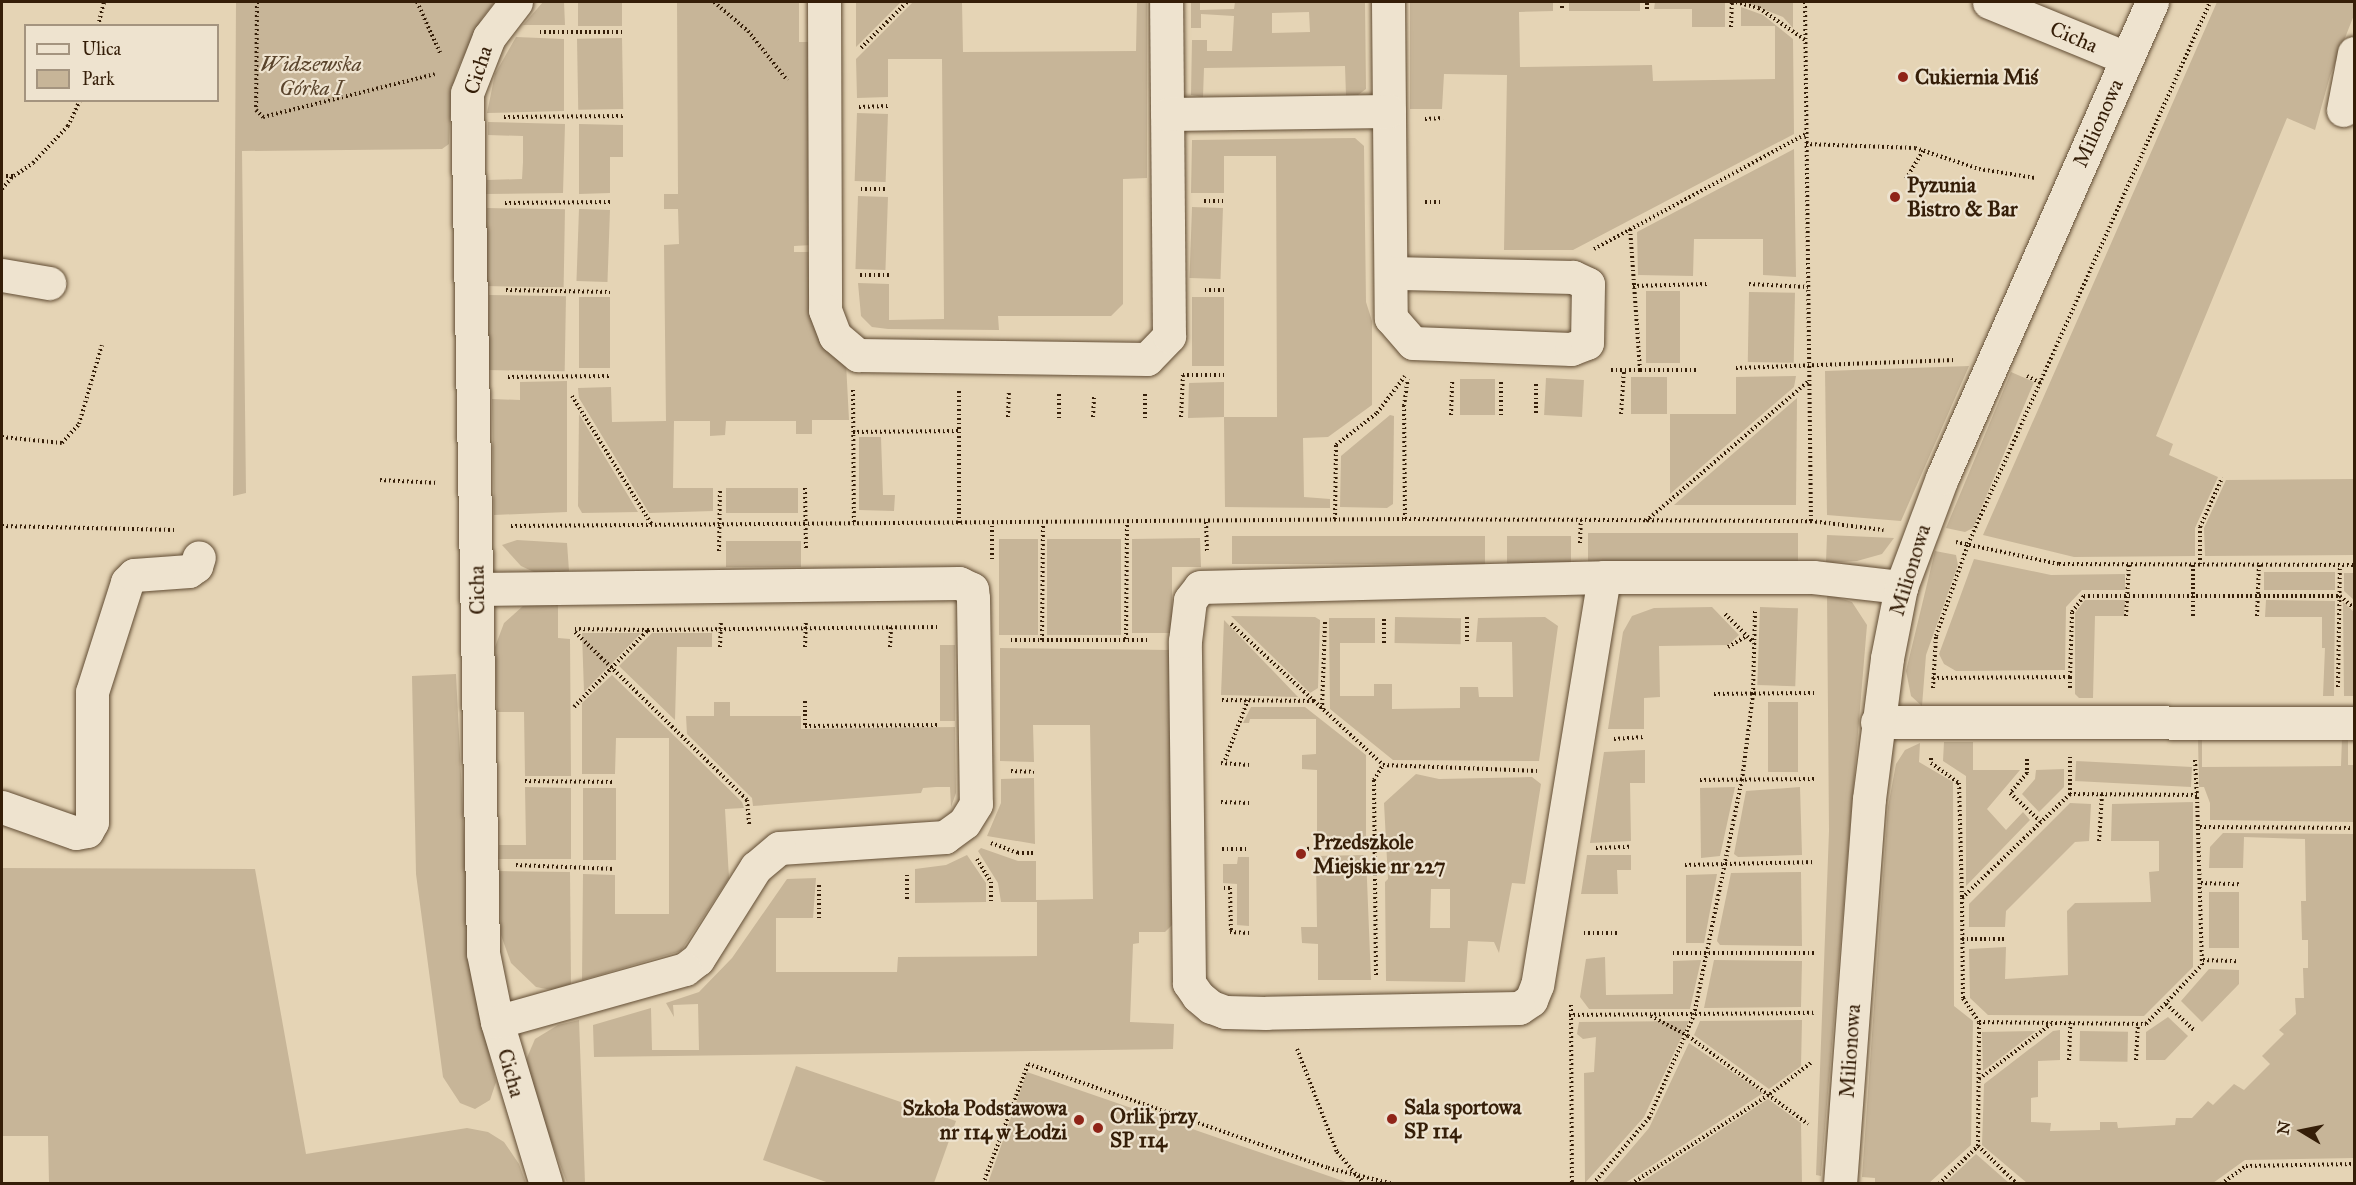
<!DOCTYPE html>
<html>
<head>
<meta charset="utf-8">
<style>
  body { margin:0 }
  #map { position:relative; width:2356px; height:1185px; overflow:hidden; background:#e5d4b5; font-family:"IM FELL Great Primer",serif }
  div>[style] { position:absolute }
  .green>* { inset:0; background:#c7b598; transform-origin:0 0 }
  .path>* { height:4px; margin-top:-2px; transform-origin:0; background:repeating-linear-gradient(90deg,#351e08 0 1.5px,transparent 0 4.5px) }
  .roads { filter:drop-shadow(0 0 2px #614c33) drop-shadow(0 0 2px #614c33) }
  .minor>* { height:33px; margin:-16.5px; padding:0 16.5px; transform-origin:16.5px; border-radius:16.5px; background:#eee3cf }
  .dots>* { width:16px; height:16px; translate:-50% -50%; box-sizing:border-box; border:3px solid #eee3cf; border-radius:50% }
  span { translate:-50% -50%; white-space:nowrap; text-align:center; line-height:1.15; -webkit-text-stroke:4.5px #eee3cf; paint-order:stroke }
  .street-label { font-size:21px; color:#351e08 }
  .park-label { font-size:21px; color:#5a442c; font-style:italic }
  .poi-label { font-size:21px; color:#351e08; font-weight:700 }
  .left { translate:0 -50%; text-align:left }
  .right { translate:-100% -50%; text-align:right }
  .frame { position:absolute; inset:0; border:3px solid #351e08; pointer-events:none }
  .legend { position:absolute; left:24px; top:24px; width:195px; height:78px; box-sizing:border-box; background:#eee3cf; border:2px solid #a4947f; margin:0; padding:8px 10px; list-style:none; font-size:18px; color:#351e08 }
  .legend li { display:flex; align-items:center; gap:12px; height:30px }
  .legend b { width:30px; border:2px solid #a4947f }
  .north { position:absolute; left:2272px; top:1101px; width:60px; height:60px; -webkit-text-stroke:4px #eee3cf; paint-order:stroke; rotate:280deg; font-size:16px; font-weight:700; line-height:24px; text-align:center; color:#351e08 }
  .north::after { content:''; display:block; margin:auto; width:21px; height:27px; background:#351e08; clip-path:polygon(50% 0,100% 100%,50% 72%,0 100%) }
</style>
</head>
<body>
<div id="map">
  <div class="green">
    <i style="clip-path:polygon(236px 2px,495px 2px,482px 18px,458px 68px,451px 92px,449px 144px,442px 149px,242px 151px,246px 493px,233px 496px)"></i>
    <i style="clip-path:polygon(543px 2px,564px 2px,565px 25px,523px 25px)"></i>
    <i style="left:578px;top:2px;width:44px;height:24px"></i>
    <i style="clip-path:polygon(677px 2px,799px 2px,799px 42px,811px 42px,812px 245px,794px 246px,794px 252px,812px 252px,846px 363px,849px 420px,812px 420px,812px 434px,796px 434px,796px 421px,726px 421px,725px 435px,710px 436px,710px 421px,674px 421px,673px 488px,713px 488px,713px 511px,649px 513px,579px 398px,578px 388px,611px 387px,612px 422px,666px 421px,664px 245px,679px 244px,678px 209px,664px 209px,664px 194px,678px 194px)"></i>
    <i style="clip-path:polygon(856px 2px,901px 2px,856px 47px)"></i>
    <i style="clip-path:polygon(913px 2px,962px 2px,963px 52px,1136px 51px,1137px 2px,1147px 2px,1147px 178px,1123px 179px,1123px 304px,1111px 316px,998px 316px,999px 330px,888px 329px,872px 327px,861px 316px,858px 283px,889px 284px,889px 320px,944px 319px,942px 59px,888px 59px,888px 97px,857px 98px,856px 59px)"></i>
    <i style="clip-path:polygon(evenodd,1191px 2px,1200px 2px,1200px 10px,1234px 9px,1235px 2px,1365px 2px,1366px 89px,1358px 95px,1346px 96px,1345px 66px,1204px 68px,1203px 97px,1191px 95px,1192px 40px,1207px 40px,1207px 51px,1232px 51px,1234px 16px,1201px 14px,1201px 28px,1191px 28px,1191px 2px,1309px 12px,1310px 32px,1272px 33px,1272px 13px,1309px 12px)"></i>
    <i style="clip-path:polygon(1410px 2px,1553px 2px,1553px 11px,1519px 12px,1520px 67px,1652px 65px,1653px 81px,1775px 79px,1775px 26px,1741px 26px,1741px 7px,1763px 15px,1793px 39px,1794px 134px,1573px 250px,1504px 250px,1507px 75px,1444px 74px,1442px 109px,1410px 109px)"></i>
    <i style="left:1569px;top:2px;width:71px;height:9px"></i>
    <i style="clip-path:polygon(1655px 2px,1725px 3px,1725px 27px,1692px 27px,1692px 9px,1654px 9px)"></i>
    <i style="clip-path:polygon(1745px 2px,1793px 2px,1793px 28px,1783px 17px)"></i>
    <i style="clip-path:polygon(2217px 2px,2354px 2px,2354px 15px,2330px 76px,2315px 130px,2287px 118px,2156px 436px,2173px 444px,2169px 455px,2218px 477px,2195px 528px,2195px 556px,2074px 557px,1983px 535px)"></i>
    <i style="clip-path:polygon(516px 37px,564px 39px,564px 111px,487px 113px,495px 74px)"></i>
    <i style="left:622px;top:38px;width:71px;height:45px;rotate:89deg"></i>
    <i style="left:857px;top:113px;width:31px;height:68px;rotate:2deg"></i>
    <i style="clip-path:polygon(488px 122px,565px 124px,563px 193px,486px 194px,487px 180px,522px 179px,523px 162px,523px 136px,488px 135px)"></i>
    <i style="clip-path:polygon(579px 124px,623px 125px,623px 157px,610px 157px,610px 193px,579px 194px)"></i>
    <i style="clip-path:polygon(1355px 138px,1364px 146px,1366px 302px,1372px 321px,1372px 405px,1328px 437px,1303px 438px,1304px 497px,1330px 499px,1330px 508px,1225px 507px,1224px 417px,1188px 418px,1189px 383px,1224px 382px,1224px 417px,1277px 417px,1276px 156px,1224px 156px,1224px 193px,1191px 193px,1192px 140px)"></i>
    <i style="clip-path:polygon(1794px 149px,1796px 277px,1763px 275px,1763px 239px,1694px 239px,1693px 276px,1638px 275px,1637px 232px)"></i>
    <i style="left:858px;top:196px;width:30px;height:73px;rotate:2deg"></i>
    <i style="left:1192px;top:207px;width:31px;height:71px;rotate:2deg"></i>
    <i style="left:487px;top:208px;width:78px;height:78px;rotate:1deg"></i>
    <i style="left:579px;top:209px;width:31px;height:72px;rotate:2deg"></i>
    <i style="left:1680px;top:291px;width:72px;height:34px;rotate:90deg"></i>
    <i style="left:1749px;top:292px;width:46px;height:70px;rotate:1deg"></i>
    <i style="left:489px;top:295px;width:77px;height:75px;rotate:1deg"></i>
    <i style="left:579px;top:297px;width:31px;height:71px"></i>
    <i style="left:1192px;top:297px;width:32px;height:69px"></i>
    <i style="clip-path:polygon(1969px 366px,1901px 521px,1827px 515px,1825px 371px)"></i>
    <i style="clip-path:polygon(2011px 372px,2034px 382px,1973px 528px,1965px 532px,1946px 528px)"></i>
    <i style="clip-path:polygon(1796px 376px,1794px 387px,1670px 494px,1670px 414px,1736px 414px,1736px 377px)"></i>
    <i style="left:1631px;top:377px;width:36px;height:37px"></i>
    <i style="left:1546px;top:378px;width:38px;height:37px;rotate:3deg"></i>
    <i style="left:1460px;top:379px;width:35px;height:36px"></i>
    <i style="clip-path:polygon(567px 381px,567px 512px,494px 515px,492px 399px,520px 400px,520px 382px)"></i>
    <i style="clip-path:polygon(1797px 398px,1796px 505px,1674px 505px)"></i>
    <i style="clip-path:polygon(579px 414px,638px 512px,582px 513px,578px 506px)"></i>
    <i style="clip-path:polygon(1390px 415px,1394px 416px,1393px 504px,1387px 508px,1340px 507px,1341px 456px)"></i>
    <i style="clip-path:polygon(859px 437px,881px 437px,883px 495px,895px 495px,894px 511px,859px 510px)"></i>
    <i style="clip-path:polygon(2354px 479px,2354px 555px,2205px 556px,2204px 528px,2226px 480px)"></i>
    <i style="left:726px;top:488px;width:72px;height:25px"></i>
    <i style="left:1798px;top:533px;width:29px;height:210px;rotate:90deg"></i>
    <i style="clip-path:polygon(1827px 535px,1894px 538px,1882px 554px,1857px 561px,1826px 563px)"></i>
    <i style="left:1485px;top:536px;width:28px;height:253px;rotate:90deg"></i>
    <i style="left:1507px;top:536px;width:64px;height:28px"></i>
    <i style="clip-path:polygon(1200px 538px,1201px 567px,1172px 567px,1172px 633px,1132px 633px,1132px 539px)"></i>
    <i style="left:999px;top:539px;width:39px;height:96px"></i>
    <i style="left:1047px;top:539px;width:74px;height:96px"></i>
    <i style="clip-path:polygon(517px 540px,567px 543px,569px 571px,536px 573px,521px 566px,502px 545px)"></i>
    <i style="left:801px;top:541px;width:26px;height:75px;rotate:90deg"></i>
    <i style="clip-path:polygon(1935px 551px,1956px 555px,1958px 565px,1926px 655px,1922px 706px,1911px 696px,1906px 671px)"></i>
    <i style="clip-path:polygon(1974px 559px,2051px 575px,2125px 574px,2125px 590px,2082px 590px,2066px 607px,2065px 670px,1956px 671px,1944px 664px,1939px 654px)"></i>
    <i style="left:2335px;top:572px;width:18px;height:71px;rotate:90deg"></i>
    <i style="clip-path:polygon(2344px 573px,2354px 573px,2354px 600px,2344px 591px)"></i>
    <i style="clip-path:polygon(1827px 594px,1852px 602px,1867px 625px,1821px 1176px,1816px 1175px,1829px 831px)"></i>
    <i style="clip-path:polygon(2085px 600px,2125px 600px,2124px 616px,2095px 616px,2093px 698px,2079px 698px,2075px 694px,2075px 613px)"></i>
    <i style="clip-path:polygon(2266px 600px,2335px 601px,2334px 696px,2323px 696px,2325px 648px,2322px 648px,2322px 617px,2265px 617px)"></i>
    <i style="clip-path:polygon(2343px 602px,2354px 612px,2354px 696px,2344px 696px)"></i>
    <i style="clip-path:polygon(558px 603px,558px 638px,570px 639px,571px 776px,525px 776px,524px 712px,497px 712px,495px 647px,504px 623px,523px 606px)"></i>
    <i style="clip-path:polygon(1712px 607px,1739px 635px,1728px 645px,1659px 646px,1660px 697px,1644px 698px,1644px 729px,1608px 729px,1623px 632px,1632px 616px,1654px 608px)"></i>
    <i style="left:1760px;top:607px;width:38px;height:78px;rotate:2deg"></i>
    <i style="clip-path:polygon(1231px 616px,1315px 617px,1320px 620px,1318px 688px,1310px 693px)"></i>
    <i style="left:1395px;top:617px;width:66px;height:26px;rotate:1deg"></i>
    <i style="clip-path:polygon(1545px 617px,1558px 626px,1539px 761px,1393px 760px,1330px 709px,1329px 618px,1375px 618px,1375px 643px,1340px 643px,1340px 696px,1374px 696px,1374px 684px,1392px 684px,1392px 709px,1460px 708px,1460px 687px,1478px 687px,1479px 697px,1513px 697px,1512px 642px,1476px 642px,1478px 618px)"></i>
    <i style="clip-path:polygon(1224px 620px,1298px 697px,1221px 695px)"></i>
    <i style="clip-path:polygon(582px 633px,641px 633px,584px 692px)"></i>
    <i style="clip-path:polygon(652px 633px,712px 633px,712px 647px,677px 647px,675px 720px,619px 666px)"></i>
    <i style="left:955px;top:645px;width:76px;height:15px;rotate:90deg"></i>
    <i style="clip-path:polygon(1000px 648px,1171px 650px,1176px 921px,1165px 932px,1139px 932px,1139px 943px,1133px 944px,1130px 1022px,1174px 1024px,1173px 1049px,594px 1057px,593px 1025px,651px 1008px,652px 1050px,699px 1050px,698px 1004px,673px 1005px,674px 1017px,666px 1003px,699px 992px,732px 958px,787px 879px,816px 878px,813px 918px,776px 918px,776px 972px,897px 972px,898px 957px,1037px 956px,1037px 902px,1001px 902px,998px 883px,978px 851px,981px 848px,1018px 861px,1036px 861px,1036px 900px,1093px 899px,1090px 725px,1033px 725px,1034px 762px,1000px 761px)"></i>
    <i style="clip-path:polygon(456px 674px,471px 977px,496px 1082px,490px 1100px,475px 1109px,460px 1103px,443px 1077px,416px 874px,412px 676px)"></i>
    <i style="clip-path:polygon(612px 675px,742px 802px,744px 808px,725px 809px,729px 878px,681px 951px,582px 980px,583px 874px,615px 875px,615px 914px,669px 914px,669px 738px,616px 738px,615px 774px,582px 774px,582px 703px)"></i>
    <i style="clip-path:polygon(714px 702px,730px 702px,730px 716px,801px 716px,801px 729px,955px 727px,956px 793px,951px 807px,950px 787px,936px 787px,923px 788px,921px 793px,753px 806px,752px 798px,687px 734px,686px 716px,714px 716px)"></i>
    <i style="left:1768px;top:702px;width:30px;height:70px"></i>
    <i style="clip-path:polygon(1251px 707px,1305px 707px,1366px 755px,1366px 838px,1317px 842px,1317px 770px,1302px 769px,1302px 755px,1316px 754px,1316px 719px,1250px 719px,1249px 723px,1243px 723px)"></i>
    <i style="clip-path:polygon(2342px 738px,2348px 738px,2348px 765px,2354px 765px,2354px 822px,2210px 820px,2210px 803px,2204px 787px,2199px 787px,2198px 739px,2202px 739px,2202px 767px,2341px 766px)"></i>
    <i style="clip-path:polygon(1944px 742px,1973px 742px,1973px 770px,2020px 770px,1987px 809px,2006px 830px,2023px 812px,2030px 820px,1966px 886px,1966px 776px,1943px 761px)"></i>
    <i style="clip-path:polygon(1920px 743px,1919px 762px,1953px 782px,1954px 1006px,1973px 1021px,1971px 1145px,1929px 1183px,1875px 1183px,1875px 1178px,1862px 1177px,1888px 807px,1896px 764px,1905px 750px)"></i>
    <i style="clip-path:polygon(1645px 750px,1645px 783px,1630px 783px,1631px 841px,1590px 843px,1604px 752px)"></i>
    <i style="left:2192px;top:767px;width:20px;height:116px;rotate:93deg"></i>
    <i style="clip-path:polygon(2064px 769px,2064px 787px,2039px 812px,2022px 794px,2035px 779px,2036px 770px)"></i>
    <i style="clip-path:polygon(evenodd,1416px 774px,1439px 779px,1532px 777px,1541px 784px,1525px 884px,1512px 883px,1499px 953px,1494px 942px,1468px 941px,1465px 982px,1386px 981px,1385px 882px,1388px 879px,1384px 803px,1416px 774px,1431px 889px,1450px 889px,1450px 928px,1430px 928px,1431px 889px)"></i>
    <i style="clip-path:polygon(1034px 778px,1035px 844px,987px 836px,1001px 803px,1001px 779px)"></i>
    <i style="clip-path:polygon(525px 787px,571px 788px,571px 859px,498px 859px,499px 845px,526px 845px)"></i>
    <i style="clip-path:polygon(1735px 787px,1720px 856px,1701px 858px,1700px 788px)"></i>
    <i style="clip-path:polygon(1800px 787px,1802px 855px,1738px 857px,1734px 854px,1746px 791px)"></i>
    <i style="left:583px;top:788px;width:33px;height:72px"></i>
    <i style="clip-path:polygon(2193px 802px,2193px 967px,2144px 1016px,1988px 1015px,1970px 998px,1969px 949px,2006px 947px,2005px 979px,2068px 975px,2067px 911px,2075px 903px,2151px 902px,2149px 872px,2159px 871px,2159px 841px,2111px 841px,2112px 804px)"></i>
    <i style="clip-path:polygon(2070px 803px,2091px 804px,2089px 841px,2075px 842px,2006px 911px,2005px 927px,1969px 927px,1969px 904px)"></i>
    <i style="clip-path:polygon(2223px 833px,2354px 834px,2354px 1158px,2245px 1160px,2213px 1183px,2027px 1183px,1982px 1145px,1984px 1084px,2053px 1031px,2060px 1030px,2060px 1060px,2038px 1061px,2038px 1097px,2031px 1098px,2031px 1122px,2051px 1123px,2050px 1131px,2100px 1130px,2100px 1122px,2117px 1122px,2118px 1128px,2175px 1125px,2176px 1118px,2192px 1118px,2208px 1101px,2213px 1105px,2234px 1084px,2244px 1090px,2270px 1064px,2262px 1056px,2284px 1034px,2279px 1030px,2296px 1014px,2295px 998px,2304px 998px,2303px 968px,2308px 968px,2308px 940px,2302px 940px,2301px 901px,2306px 901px,2305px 839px,2244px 837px,2243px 868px,2209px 868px,2210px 847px)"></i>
    <i style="clip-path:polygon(967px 855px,986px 883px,986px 902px,915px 903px,915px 869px,946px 865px)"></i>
    <i style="clip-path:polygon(1366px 855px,1371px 980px,1318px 980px,1318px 944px,1302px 943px,1301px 927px,1317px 927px,1316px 856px)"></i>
    <i style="clip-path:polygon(1587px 855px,1631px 855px,1631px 870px,1617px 870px,1618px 894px,1581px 894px)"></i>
    <i style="clip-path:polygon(1238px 857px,1249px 857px,1249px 926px,1237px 925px,1237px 884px,1223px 883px,1223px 864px,1237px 864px)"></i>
    <i style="clip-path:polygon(2px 868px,255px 869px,306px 1154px,467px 1128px,488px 1132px,504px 1142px,519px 1164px,526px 1183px,49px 1183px,48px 1136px,2px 1136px)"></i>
    <i style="clip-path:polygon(499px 871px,570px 872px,571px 984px,552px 990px,536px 987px,511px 963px,501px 935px)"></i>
    <i style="clip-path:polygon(1801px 872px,1802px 946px,1720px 945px,1717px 941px,1731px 873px)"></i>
    <i style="clip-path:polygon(1717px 874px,1704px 943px,1686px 943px,1686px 875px)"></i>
    <i style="left:2209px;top:892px;width:30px;height:56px"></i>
    <i style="clip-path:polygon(1605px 957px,1606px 995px,1673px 994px,1673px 961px,1701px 960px,1690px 1009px,1589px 1009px,1580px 997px,1586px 959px)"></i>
    <i style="clip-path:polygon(1714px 960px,1802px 961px,1801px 1007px,1704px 1008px)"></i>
    <i style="clip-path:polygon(2209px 969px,2239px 970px,2239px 984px,2202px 1022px,2181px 1001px)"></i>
    <i style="clip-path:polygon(2168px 1017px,2188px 1036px,2165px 1060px,2146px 1060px,2146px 1032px)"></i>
    <i style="clip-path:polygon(579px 1020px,585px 1183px,567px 1183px,537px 1103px,526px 1060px,535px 1039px,558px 1025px)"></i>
    <i style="clip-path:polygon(1802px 1020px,1801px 1066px,1769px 1089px,1694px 1035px,1700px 1021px)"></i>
    <i style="clip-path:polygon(1689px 1021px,1644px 1117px,1585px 1183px,1584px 1073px,1594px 1072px,1596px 1037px,1583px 1039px,1577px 1034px,1579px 1022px)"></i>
    <i style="clip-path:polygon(2036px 1031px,1983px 1071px,1982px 1032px)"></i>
    <i style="left:2080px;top:1031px;width:48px;height:30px;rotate:1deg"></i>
    <i style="clip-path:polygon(1689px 1043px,1763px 1093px,1625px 1183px,1602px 1183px,1649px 1128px)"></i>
    <i style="clip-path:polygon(796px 1066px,956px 1121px,934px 1183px,829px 1183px,763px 1160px)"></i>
    <i style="clip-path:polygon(1027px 1072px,1349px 1183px,988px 1183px)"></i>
    <i style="clip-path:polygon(1768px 1099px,1801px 1123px,1802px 1183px,1640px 1183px)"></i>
    <i style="clip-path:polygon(1976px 1154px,2009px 1183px,1945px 1183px)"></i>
  </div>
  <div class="path">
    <i style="left:257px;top:2px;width:108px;rotate:90.5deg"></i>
    <i style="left:256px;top:110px;width:10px;rotate:45deg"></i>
    <i style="left:263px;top:117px;width:177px;rotate:-14deg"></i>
    <i style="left:417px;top:2px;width:58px;rotate:65.6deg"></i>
    <i style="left:714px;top:2px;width:45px;rotate:40.5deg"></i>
    <i style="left:748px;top:31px;width:63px;rotate:51.5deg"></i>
    <i style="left:1562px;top:2px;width:9px;rotate:90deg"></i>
    <i style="left:1736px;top:2px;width:24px;rotate:15deg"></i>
    <i style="left:1759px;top:8px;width:56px;rotate:34.8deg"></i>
    <i style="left:1805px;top:2px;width:519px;rotate:89.34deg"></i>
    <i style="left:1647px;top:9px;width:7px;rotate:-90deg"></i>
    <i style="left:98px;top:26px;width:25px;rotate:-76deg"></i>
    <i style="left:1731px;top:27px;width:25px;rotate:-88deg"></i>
    <i style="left:540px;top:32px;width:82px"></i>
    <i style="left:861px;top:48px;width:65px;rotate:-45deg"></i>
    <i style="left:859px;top:107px;width:29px;rotate:-2deg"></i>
    <i style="left:504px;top:117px;width:119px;rotate:-0.5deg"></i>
    <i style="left:1425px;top:119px;width:18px;rotate:-3deg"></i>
    <i style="left:1806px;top:144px;width:109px;rotate:2.1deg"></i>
    <i style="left:1915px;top:148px;width:67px;rotate:18.2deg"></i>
    <i style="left:1979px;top:169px;width:57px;rotate:9.1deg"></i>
    <i style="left:2px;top:176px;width:12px"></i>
    <i style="left:14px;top:176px;width:23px;rotate:-34deg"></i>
    <i style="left:33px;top:163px;width:51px;rotate:-46.6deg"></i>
    <i style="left:68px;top:126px;width:29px;rotate:-65deg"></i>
    <i style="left:1906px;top:179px;width:33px;rotate:-59deg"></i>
    <i style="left:2px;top:189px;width:17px;rotate:-50deg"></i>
    <i style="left:861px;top:189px;width:27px"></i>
    <i style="left:1204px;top:201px;width:19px"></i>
    <i style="left:1425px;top:202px;width:16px"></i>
    <i style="left:505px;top:203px;width:105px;rotate:-0.5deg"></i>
    <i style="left:1594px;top:249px;width:241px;rotate:-28.5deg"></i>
    <i style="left:860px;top:275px;width:29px"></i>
    <i style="left:1749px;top:284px;width:59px;rotate:2.9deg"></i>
    <i style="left:1633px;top:286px;width:75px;rotate:-1.5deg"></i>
    <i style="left:506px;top:290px;width:104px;rotate:1.1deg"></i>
    <i style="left:1205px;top:290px;width:19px"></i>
    <i style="left:1736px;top:368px;width:219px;rotate:-2.1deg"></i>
    <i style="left:1611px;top:370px;width:29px"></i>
    <i style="left:1640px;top:370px;width:144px;rotate:-94deg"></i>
    <i style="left:1640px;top:370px;width:56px"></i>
    <i style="left:2027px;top:376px;width:16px;rotate:27deg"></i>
    <i style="left:508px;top:377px;width:103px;rotate:-0.6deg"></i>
    <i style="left:1536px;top:384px;width:31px;rotate:90deg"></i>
    <i style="left:853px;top:390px;width:134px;rotate:89.6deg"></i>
    <i style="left:572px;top:396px;width:152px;rotate:58.2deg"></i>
    <i style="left:1621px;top:414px;width:44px;rotate:-86.1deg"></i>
    <i style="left:1451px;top:415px;width:34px;rotate:-88deg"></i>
    <i style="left:1501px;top:415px;width:33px;rotate:-90deg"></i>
    <i style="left:1008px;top:417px;width:24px;rotate:-88deg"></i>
    <i style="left:1093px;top:417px;width:22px;rotate:-87deg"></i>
    <i style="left:1181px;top:417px;width:42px;rotate:-87.3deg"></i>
    <i style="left:1183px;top:375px;width:41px"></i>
    <i style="left:1059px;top:418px;width:25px;rotate:-90deg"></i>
    <i style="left:1145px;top:418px;width:24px;rotate:-90deg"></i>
    <i style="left:853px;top:432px;width:106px;rotate:-0.5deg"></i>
    <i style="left:2px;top:437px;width:60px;rotate:5.7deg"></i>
    <i style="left:62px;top:443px;width:25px;rotate:-48deg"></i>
    <i style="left:79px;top:424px;width:82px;rotate:-73.8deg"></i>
    <i style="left:380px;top:480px;width:58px;rotate:3deg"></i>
    <i style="left:805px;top:488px;width:63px;rotate:89.1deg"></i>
    <i style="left:1335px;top:519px;width:74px;rotate:-89.2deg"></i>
    <i style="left:1336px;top:445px;width:52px;rotate:-38deg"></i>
    <i style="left:1377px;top:413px;width:46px;rotate:-52.9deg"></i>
    <i style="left:1405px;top:519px;width:113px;rotate:-90.5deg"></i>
    <i style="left:1404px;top:406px;width:27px;rotate:-82deg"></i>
    <i style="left:1646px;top:521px;width:215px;rotate:-40.7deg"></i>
    <i style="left:1206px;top:522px;width:29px;rotate:88deg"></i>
    <i style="left:959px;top:523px;width:132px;rotate:-90deg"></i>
    <i style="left:2px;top:526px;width:173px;rotate:1.3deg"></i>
    <i style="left:511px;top:526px;width:894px;rotate:-0.45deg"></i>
    <i style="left:1405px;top:519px;width:406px;rotate:0.3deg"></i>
    <i style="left:1811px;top:521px;width:73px;rotate:7.1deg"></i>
    <i style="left:1956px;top:542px;width:105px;rotate:12.1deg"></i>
    <i style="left:2059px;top:564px;width:295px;rotate:0.2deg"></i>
    <i style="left:1580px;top:543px;width:23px;rotate:-88deg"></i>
    <i style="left:719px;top:551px;width:63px;rotate:-89.1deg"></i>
    <i style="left:992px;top:559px;width:35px;rotate:-90deg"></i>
    <i style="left:2200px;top:564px;width:37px;rotate:-90deg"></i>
    <i style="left:2200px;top:527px;width:54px;rotate:-65.8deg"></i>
    <i style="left:1725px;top:614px;width:41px;rotate:45deg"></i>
    <i style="left:2126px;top:616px;width:52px;rotate:-86.7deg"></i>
    <i style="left:2193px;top:616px;width:53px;rotate:-90deg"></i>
    <i style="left:2257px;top:616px;width:52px;rotate:-87.8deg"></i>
    <i style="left:1467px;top:617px;width:25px;rotate:90deg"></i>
    <i style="left:1231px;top:624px;width:207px;rotate:42.8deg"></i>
    <i style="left:1383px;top:765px;width:154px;rotate:2.2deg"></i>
    <i style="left:648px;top:630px;width:289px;rotate:-0.6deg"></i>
    <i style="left:575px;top:632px;width:240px;rotate:44.3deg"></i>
    <i style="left:747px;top:800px;width:25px;rotate:85deg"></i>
    <i style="left:1126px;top:639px;width:116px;rotate:-89.5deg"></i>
    <i style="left:1011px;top:640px;width:139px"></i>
    <i style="left:1042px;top:640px;width:115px;rotate:-89.5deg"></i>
    <i style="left:1384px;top:643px;width:25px;rotate:-90deg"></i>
    <i style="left:720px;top:647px;width:26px;rotate:-88deg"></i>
    <i style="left:805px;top:647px;width:26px;rotate:-88deg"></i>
    <i style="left:890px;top:647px;width:20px;rotate:-87deg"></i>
    <i style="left:1728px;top:647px;width:21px;rotate:-31deg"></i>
    <i style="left:2070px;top:677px;width:65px;rotate:-88.2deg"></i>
    <i style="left:2072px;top:612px;width:20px;rotate:-53deg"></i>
    <i style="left:2084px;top:596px;width:256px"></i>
    <i style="left:2340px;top:596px;width:18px;rotate:41deg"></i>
    <i style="left:1933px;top:678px;width:137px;rotate:-0.4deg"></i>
    <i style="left:2070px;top:677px;width:11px;rotate:90deg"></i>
    <i style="left:2338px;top:687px;width:121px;rotate:-89.1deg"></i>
    <i style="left:1933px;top:688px;width:52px;rotate:-86.7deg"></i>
    <i style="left:1936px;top:636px;width:97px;rotate:-70.8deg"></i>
    <i style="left:1968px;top:544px;width:594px;rotate:-65.94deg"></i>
    <i style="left:1714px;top:694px;width:100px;rotate:-0.6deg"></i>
    <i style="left:1222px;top:700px;width:92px;rotate:0.6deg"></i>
    <i style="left:805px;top:701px;width:25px;rotate:90deg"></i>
    <i style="left:805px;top:726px;width:134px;rotate:-0.4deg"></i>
    <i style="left:574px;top:707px;width:107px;rotate:-46.1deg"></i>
    <i style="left:648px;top:630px;width:73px;rotate:-179.2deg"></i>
    <i style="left:1322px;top:709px;width:88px;rotate:-88deg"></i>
    <i style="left:1614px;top:739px;width:30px;rotate:-4deg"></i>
    <i style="left:1931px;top:758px;width:5px;rotate:90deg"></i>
    <i style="left:1931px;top:763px;width:34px;rotate:36deg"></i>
    <i style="left:1959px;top:783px;width:115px;rotate:88.5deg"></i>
    <i style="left:2027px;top:759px;width:14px;rotate:90deg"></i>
    <i style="left:2027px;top:773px;width:26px;rotate:130deg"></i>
    <i style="left:2010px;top:793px;width:42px;rotate:43.1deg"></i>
    <i style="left:1225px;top:760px;width:64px;rotate:-69deg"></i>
    <i style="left:2195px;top:760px;width:35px;rotate:87deg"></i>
    <i style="left:1221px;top:763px;width:28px;rotate:4deg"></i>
    <i style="left:1011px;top:771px;width:23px;rotate:2deg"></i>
    <i style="left:1700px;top:780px;width:116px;rotate:-0.5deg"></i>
    <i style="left:525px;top:781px;width:90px;rotate:0.6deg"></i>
    <i style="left:1221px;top:802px;width:28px;rotate:2deg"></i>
    <i style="left:2200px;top:827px;width:154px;rotate:0.4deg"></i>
    <i style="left:2099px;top:841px;width:47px;rotate:-86.3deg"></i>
    <i style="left:991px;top:843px;width:29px;rotate:20deg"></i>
    <i style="left:1018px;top:853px;width:17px"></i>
    <i style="left:1596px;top:848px;width:34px;rotate:-2deg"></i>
    <i style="left:1222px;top:849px;width:27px"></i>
    <i style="left:1303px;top:849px;width:72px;rotate:-1.6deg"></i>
    <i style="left:1375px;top:847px;width:13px;rotate:-23deg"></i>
    <i style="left:977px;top:859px;width:27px;rotate:59deg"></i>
    <i style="left:991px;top:882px;width:20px;rotate:90deg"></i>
    <i style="left:516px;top:865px;width:99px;rotate:2.3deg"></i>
    <i style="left:1685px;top:865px;width:130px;rotate:-1.3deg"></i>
    <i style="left:907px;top:875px;width:27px;rotate:90deg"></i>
    <i style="left:2201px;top:883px;width:38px;rotate:2deg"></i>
    <i style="left:1224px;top:888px;width:6px"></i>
    <i style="left:1230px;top:888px;width:44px;rotate:88.7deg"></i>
    <i style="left:819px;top:918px;width:36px;rotate:-90deg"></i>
    <i style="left:1230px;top:932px;width:19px;rotate:3deg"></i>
    <i style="left:1584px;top:933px;width:34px"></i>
    <i style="left:1962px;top:939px;width:43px"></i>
    <i style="left:1673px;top:953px;width:142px"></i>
    <i style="left:2203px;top:960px;width:36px;rotate:2deg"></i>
    <i style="left:1376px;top:975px;width:195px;rotate:-90.6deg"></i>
    <i style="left:1374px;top:780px;width:17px;rotate:-59deg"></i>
    <i style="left:2166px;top:1004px;width:38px;rotate:43deg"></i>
    <i style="left:1571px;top:1005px;width:179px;rotate:89.7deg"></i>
    <i style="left:1569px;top:1015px;width:247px;rotate:-0.5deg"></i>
    <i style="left:1651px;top:1016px;width:42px;rotate:28.4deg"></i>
    <i style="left:1688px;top:1036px;width:149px;rotate:36.3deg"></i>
    <i style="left:1979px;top:1022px;width:167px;rotate:0.7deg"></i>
    <i style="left:2146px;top:1024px;width:81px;rotate:-46.5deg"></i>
    <i style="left:2202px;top:965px;width:170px;rotate:-91.7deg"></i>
    <i style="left:2197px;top:795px;width:127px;rotate:-179.5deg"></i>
    <i style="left:1297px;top:1049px;width:110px;rotate:68.8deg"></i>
    <i style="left:1337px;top:1152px;width:42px;rotate:49.8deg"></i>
    <i style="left:2069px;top:1060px;width:37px;rotate:-88deg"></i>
    <i style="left:2136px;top:1060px;width:36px;rotate:-87deg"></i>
    <i style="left:1979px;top:1079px;width:91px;rotate:-37.4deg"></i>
    <i style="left:1978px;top:1146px;width:54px;rotate:44.3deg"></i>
    <i style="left:983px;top:1184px;width:128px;rotate:-69.4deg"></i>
    <i style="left:1028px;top:1064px;width:318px;rotate:19.1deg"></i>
    <i style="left:1328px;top:1168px;width:67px;rotate:13.8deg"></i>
    <i style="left:1593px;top:1184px;width:87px;rotate:-49.7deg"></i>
    <i style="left:1649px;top:1118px;width:112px;rotate:-66.4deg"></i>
    <i style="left:1694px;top:1015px;width:240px;rotate:-78.5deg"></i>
    <i style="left:1742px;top:780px;width:87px;rotate:-82.7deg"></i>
    <i style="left:1753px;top:694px;width:83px;rotate:-88.6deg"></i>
    <i style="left:1631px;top:1184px;width:166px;rotate:-32.9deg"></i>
    <i style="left:1770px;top:1094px;width:53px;rotate:-37.3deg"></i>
    <i style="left:1939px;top:1184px;width:54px;rotate:-44.3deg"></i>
    <i style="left:1978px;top:1146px;width:124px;rotate:-89.5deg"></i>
    <i style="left:1979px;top:1022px;width:29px;rotate:-124deg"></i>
    <i style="left:1963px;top:998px;width:100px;rotate:-90.6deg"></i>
    <i style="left:1962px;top:898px;width:150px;rotate:-43.9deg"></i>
    <i style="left:2070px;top:794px;width:37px;rotate:-90deg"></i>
    <i style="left:2221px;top:1184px;width:31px;rotate:-36deg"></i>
    <i style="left:2246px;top:1166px;width:108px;rotate:-1.1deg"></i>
  </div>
  <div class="roads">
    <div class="minor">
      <i style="left:516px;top:2px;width:44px;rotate:127.6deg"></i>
      <i style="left:489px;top:37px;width:60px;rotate:111.4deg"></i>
      <i style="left:467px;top:93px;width:860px;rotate:88.93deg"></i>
      <i style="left:483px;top:953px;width:70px;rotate:78.5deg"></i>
      <i style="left:497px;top:1022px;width:169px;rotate:73.2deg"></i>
      <i style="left:824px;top:2px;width:308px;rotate:89.8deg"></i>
      <i style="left:825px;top:310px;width:28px;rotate:69deg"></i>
      <i style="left:835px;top:336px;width:30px;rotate:40deg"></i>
      <i style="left:858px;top:355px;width:289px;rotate:0.8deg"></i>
      <i style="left:1147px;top:359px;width:32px;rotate:-46deg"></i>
      <i style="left:1169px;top:336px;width:334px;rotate:-90.5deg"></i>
      <i style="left:1388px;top:2px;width:316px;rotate:89.5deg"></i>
      <i style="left:1391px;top:318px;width:33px;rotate:49deg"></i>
      <i style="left:1413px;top:343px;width:158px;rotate:2.2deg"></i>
      <i style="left:1571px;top:349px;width:17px;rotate:-21deg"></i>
      <i style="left:1587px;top:343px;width:59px;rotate:-89deg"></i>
      <i style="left:1588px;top:284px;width:17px;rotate:-155deg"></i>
      <i style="left:1573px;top:277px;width:182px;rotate:-178.7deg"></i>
      <i style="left:1989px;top:2px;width:148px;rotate:22.2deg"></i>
      <i style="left:2343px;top:110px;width:58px;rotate:-79.1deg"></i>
      <i style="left:1167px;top:114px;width:222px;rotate:-0.8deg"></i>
      <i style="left:2px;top:275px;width:48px;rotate:9.7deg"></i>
      <i style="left:1604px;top:577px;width:413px;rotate:99.3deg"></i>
      <i style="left:1537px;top:985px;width:16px;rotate:112deg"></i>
      <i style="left:1531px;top:1000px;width:14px;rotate:146deg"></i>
      <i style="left:1519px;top:1008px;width:253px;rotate:178.9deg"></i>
      <i style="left:1266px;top:1013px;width:41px;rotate:-178.6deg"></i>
      <i style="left:1225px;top:1012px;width:15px;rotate:-160deg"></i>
      <i style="left:1211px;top:1007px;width:17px;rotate:-140deg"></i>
      <i style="left:1198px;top:996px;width:16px;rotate:-125deg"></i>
      <i style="left:1189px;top:983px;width:342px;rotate:-90.7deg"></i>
      <i style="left:1185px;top:641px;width:41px;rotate:-83deg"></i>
      <i style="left:1190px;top:600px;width:16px;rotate:-52deg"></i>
      <i style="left:1200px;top:587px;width:404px;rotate:-1.4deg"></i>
      <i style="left:1604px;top:577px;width:209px"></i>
      <i style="left:1813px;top:577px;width:89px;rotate:6.5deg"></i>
      <i style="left:477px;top:589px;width:482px;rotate:-0.7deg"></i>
      <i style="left:959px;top:583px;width:14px;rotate:25deg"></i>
      <i style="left:972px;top:589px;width:9px;rotate:84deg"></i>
      <i style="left:973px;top:598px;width:206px;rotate:89.2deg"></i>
      <i style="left:976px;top:804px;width:22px;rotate:122deg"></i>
      <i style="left:964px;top:823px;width:24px;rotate:144deg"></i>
      <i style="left:945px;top:837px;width:166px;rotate:176.2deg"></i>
      <i style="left:779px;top:848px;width:30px;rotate:140deg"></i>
      <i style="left:756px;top:867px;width:109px;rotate:122.2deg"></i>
      <i style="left:698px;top:959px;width:16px;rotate:142deg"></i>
      <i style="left:685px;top:969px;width:195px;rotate:164.3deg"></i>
      <i style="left:1877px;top:722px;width:477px;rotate:0.1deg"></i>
      <i style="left:2px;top:807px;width:78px;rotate:19.4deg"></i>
      <i style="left:76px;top:833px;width:11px;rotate:-10deg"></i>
      <i style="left:87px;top:831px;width:10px;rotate:-61deg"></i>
      <i style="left:92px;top:822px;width:130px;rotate:-90deg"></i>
      <i style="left:92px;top:692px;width:115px;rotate:-72.3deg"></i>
      <i style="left:127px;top:582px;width:10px;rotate:-45deg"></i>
      <i style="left:134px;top:575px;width:55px;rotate:-4.2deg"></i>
      <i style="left:189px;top:571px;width:9px;rotate:-36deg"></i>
      <i style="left:196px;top:566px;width:9px;rotate:-72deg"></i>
      <i style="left:1840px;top:1184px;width:386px;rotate:-85.7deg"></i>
      <i style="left:1869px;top:799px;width:142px;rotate:-82.7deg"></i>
      <i style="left:1887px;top:658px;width:72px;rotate:-78.8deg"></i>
      <i style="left:1901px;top:587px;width:116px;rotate:-69.4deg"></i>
      <i style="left:1942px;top:478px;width:520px;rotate:-66.19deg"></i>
    </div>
  </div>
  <div class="dots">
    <i style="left:1903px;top:77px;background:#8f2418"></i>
    <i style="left:1895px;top:197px;background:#8f2418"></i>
    <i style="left:1301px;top:854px;background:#8f2418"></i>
    <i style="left:1392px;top:1119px;background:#8f2418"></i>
    <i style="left:1079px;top:1120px;background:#8f2418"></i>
    <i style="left:1098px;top:1128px;background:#8f2418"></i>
  </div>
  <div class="street-label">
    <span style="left:2074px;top:37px;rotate:23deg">Cicha</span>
    <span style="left:478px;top:70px;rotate:-72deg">Cicha</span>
    <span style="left:2098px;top:123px;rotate:-66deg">Milionowa</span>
    <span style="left:1910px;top:570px;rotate:-73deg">Milionowa</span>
    <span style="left:477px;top:590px;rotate:-91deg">Cicha</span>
    <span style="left:1850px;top:1051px;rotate:-86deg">Milionowa</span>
    <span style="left:511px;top:1073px;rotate:74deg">Cicha</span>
  </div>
  <div class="park-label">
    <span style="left:311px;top:76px">Widzewska<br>Górka I</span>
  </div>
  <div class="poi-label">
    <span class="left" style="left:1915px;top:77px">Cukiernia Miś</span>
    <span class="left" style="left:1907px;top:197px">Pyzunia<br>Bistro &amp; Bar</span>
    <span class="left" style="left:1313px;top:854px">Przedszkole<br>Miejskie nr 227</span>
    <span class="left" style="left:1404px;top:1119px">Sala sportowa<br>SP 114</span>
    <span class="right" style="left:1067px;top:1120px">Szkoła Podstawowa<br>nr 114 w Łodzi</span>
    <span class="left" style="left:1110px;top:1128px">Orlik przy<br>SP 114</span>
  </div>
  <div class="frame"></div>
  <ul class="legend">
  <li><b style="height:8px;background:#eee3cf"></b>Ulica</li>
  <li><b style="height:16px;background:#c7b598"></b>Park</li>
  </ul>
  <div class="north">N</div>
</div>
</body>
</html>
